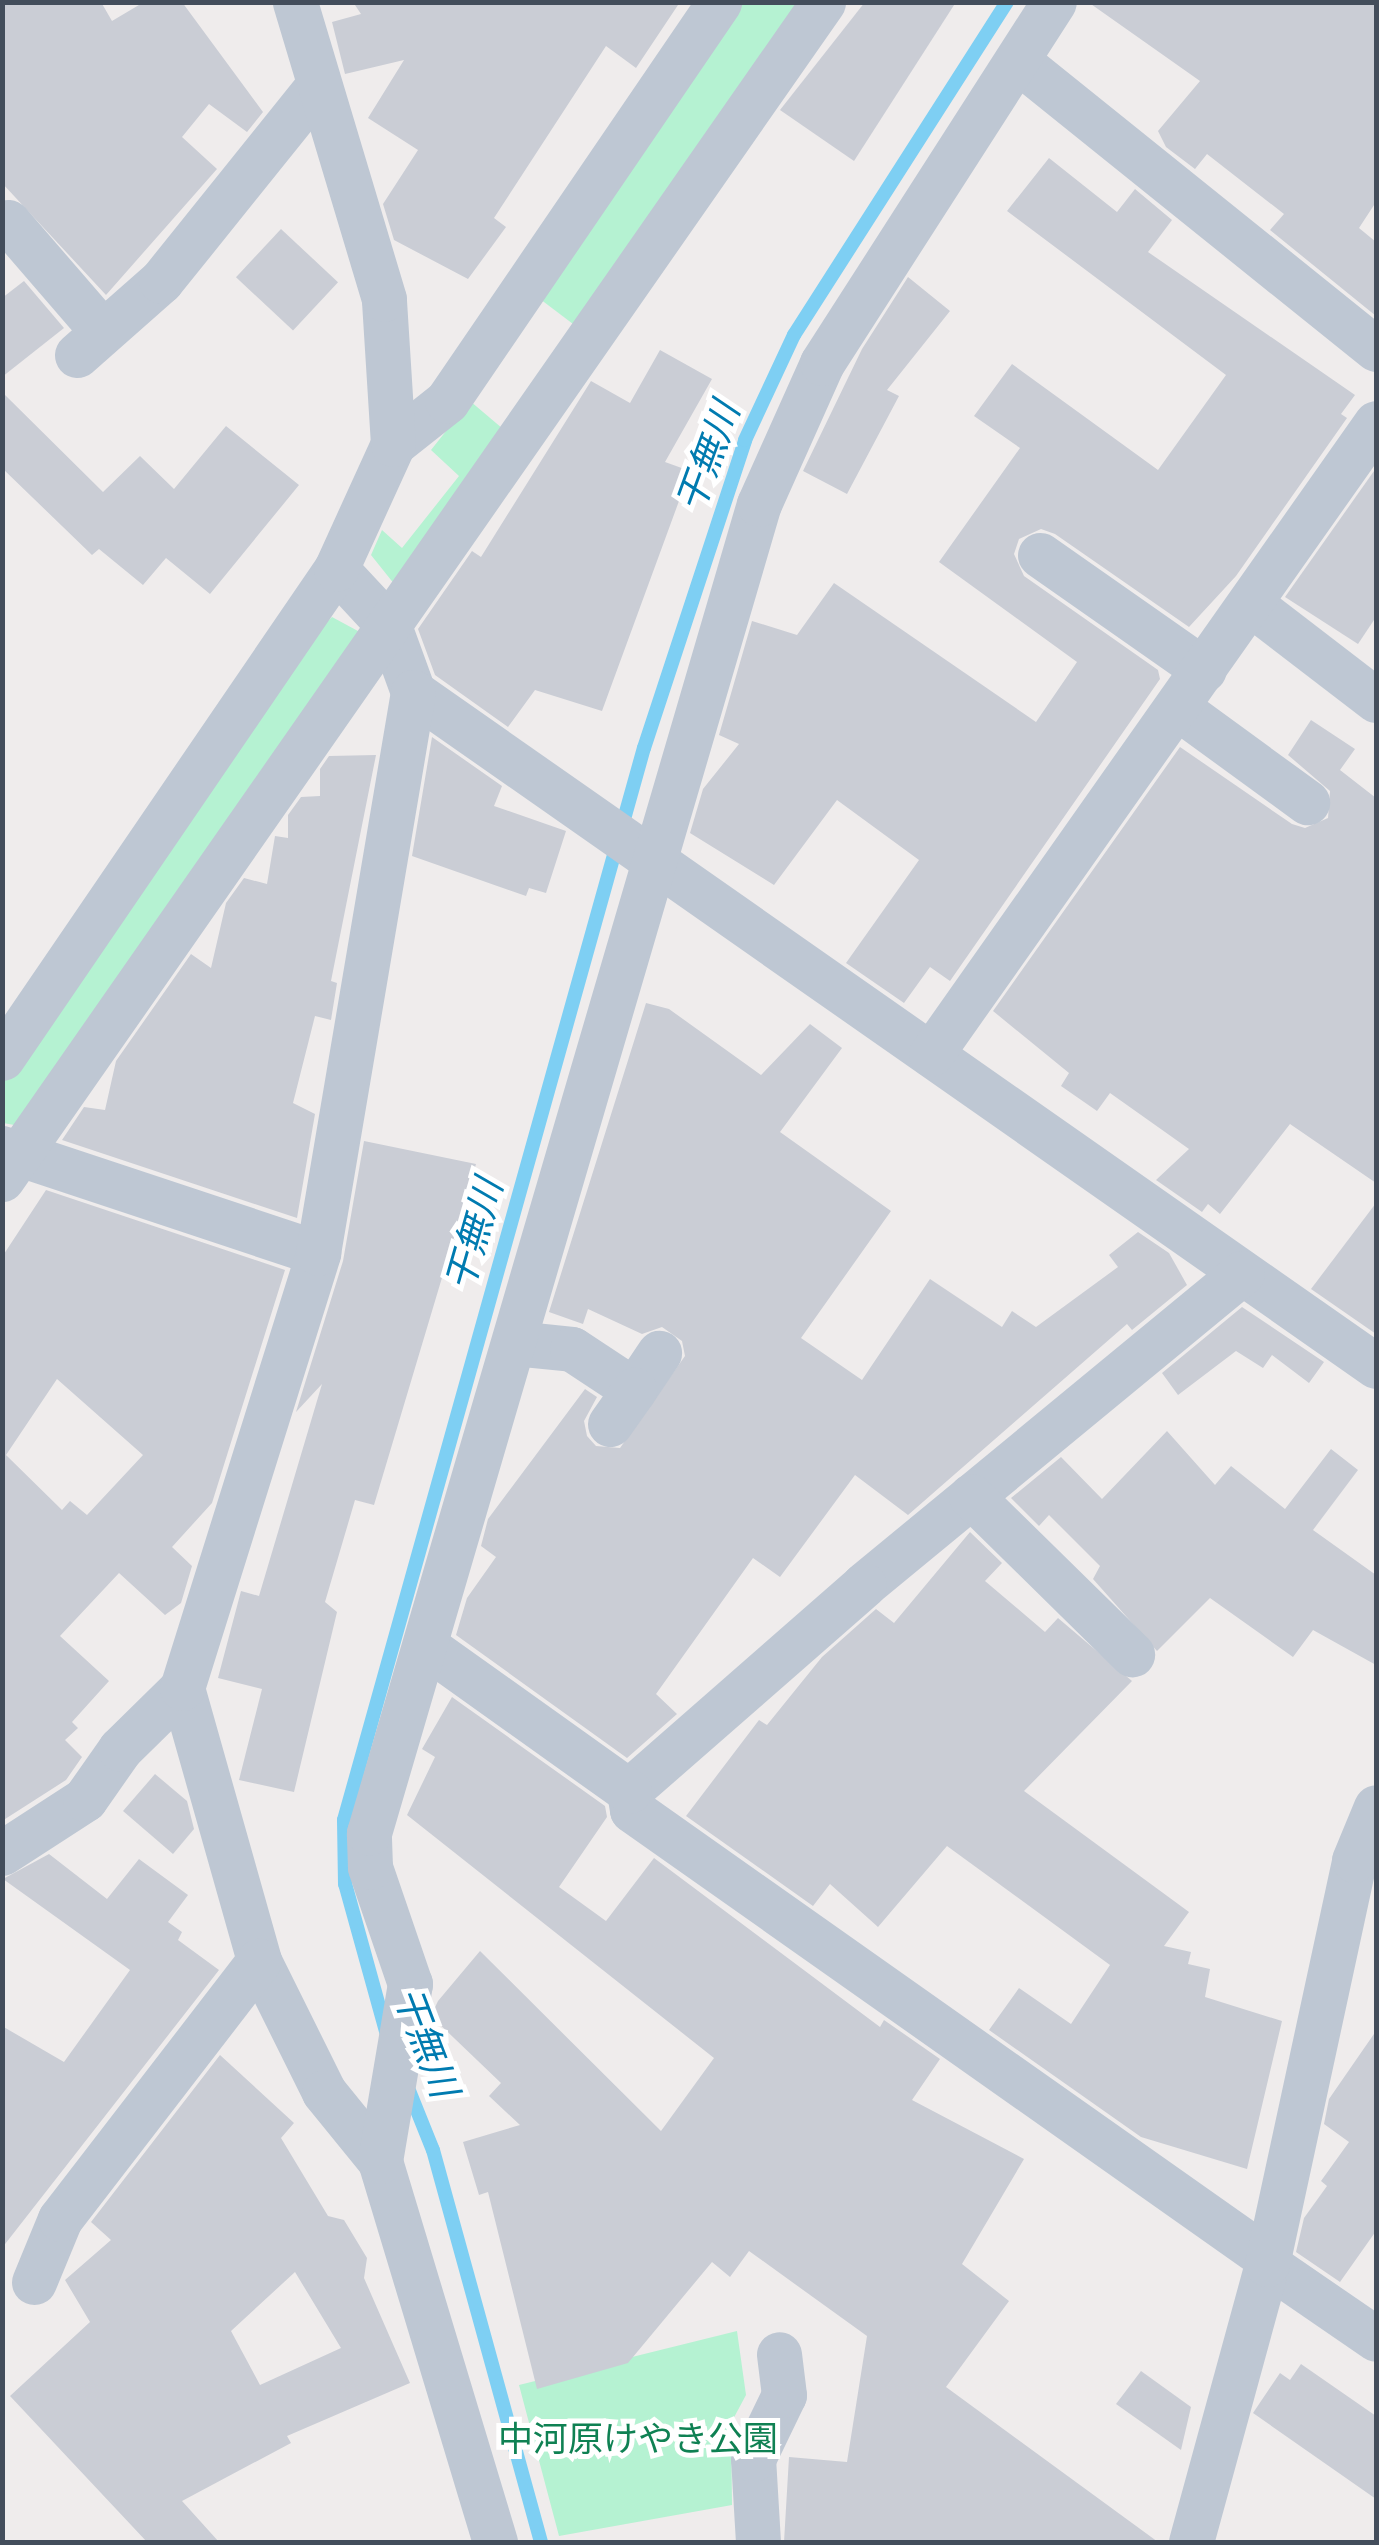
<!DOCTYPE html>
<html>
<head>
<meta charset="utf-8">
<style>
  body { margin:0 }
  #map { position:relative; width:1379px; height:2545px; overflow:hidden; background:#efecec; font-family:Poppins,"Noto Sans JP",sans-serif }
  div>[style] { position:absolute }
  .green>* { inset:0; background:#b5f2d2 }
  .stream>* { height:14px; margin:-7px; padding:0 7px; transform-origin:7px; border-radius:7px; background:#7ecff3 }
  .building>* { inset:0; background:#cacdd5; transform-origin:0 0 }
  .street>* { height:45px; margin:-22.5px; padding:0 22.5px; transform-origin:22.5px; border-radius:22.5px; background:#bec7d3 }
  span { translate:-50% -50%; white-space:nowrap; text-align:center; line-height:1.15; -webkit-text-stroke:10px #fff; paint-order:stroke }
  .park-label { font-size:35px; color:#0f8153 }
  .water-label { font-size:38px; color:#007bb0; font-style:italic }
  .frame { position:absolute; inset:0; border:5px solid #434d5b; pointer-events:none }
</style>
</head>
<body>
<div id="map">
  <div class="green">
    <i style="clip-path:polygon(736px 3px,800px 3px,577px 327px,540px 299px)"></i>
    <i style="clip-path:polygon(470px 401px,509px 434px,395px 585px,371px 555px,382px 530px,402px 548px,459px 476px,431px 450px)"></i>
    <i style="clip-path:polygon(332px 617px,369px 637px,20px 1126px,3px 1123px,3px 1077px,297px 651px)"></i>
    <i style="clip-path:polygon(737px 2331px,746px 2395px,731px 2423px,732px 2505px,559px 2536px,519px 2385px)"></i>
  </div>
  <div class="stream">
    <i style="left:387px;top:2035px;width:157px;rotate:-105.5deg"></i>
    <i style="left:345px;top:1884px;width:64px;rotate:-90.9deg"></i>
    <i style="left:344px;top:1820px;width:1113px;rotate:-74.37deg"></i>
    <i style="left:644px;top:748px;width:324px;rotate:-71.8deg"></i>
    <i style="left:745px;top:440px;width:116px;rotate:-65deg"></i>
    <i style="left:794px;top:335px;width:395px;rotate:-57.4deg"></i>
    <i style="left:406px;top:2083px;width:72px;rotate:68.1deg"></i>
    <i style="left:433px;top:2150px;width:407px;rotate:74.6deg"></i>
  </div>
  <div class="building">
    <i style="clip-path:polygon(2px 2px,101px 2px,112px 21px,144px 2px,182px 2px,263px 112px,247px 132px,209px 104px,182px 137px,217px 169px,106px 295px,2px 183px)"></i>
    <i style="clip-path:polygon(353px 2px,680px 2px,636px 68px,606px 46px,494px 218px,506px 227px,468px 279px,394px 240px,383px 204px,418px 150px,368px 118px,404px 60px,345px 74px,332px 22px,361px 14px)"></i>
    <i style="clip-path:polygon(865px 2px,956px 2px,854px 161px,780px 110px)"></i>
    <i style="clip-path:polygon(1088px 2px,1376px 2px,1376px 202px,1359px 228px,1376px 242px,1376px 316px,1270px 230px,1284px 214px,1207px 154px,1195px 169px,1166px 147px,1158px 131px,1200px 81px)"></i>
    <i style="clip-path:polygon(1049px 158px,1117px 212px,1135px 189px,1172px 220px,1148px 252px,1355px 395px,1341px 414px,1347px 418px,1236px 576px,1189px 627px,1055px 534px,1041px 529px,1019px 539px,1014px 554px,1024px 576px,1158px 670px,1160px 679px,950px 981px,930px 967px,904px 1003px,846px 963px,919px 860px,837px 800px,774px 885px,690px 833px,703px 789px,739px 744px,719px 735px,752px 621px,797px 635px,834px 583px,1036px 722px,1077px 662px,939px 562px,1020px 448px,974px 416px,1012px 364px,1158px 470px,1226px 375px,1007px 211px)"></i>
    <i style="left:281px;top:229px;width:78px;height:66px;rotate:43deg"></i>
    <i style="clip-path:polygon(908px 277px,950px 311px,887px 390px,899px 396px,847px 494px,803px 471px,862px 349px)"></i>
    <i style="clip-path:polygon(24px 281px,64px 328px,2px 377px,2px 298px)"></i>
    <i style="clip-path:polygon(660px 350px,712px 379px,665px 462px,690px 471px,602px 711px,535px 690px,508px 727px,435px 675px,418px 629px,472px 551px,481px 557px,591px 381px,630px 403px)"></i>
    <i style="clip-path:polygon(2px 392px,103px 492px,140px 456px,174px 489px,226px 426px,299px 485px,210px 594px,166px 558px,143px 585px,99px 549px,92px 555px,2px 468px)"></i>
    <i style="clip-path:polygon(1374px 471px,1376px 617px,1358px 644px,1285px 597px)"></i>
    <i style="clip-path:polygon(1311px 720px,1355px 749px,1340px 770px,1376px 798px,1376px 1183px,1290px 1124px,1220px 1214px,1208px 1204px,1202px 1212px,1156px 1180px,1189px 1149px,1110px 1093px,1097px 1111px,1061px 1086px,1069px 1073px,993px 1011px,1180px 747px,1292px 824px,1305px 828px,1328px 818px,1330px 791px,1288px 755px)"></i>
    <i style="clip-path:polygon(432px 737px,502px 786px,494px 806px,566px 831px,546px 893px,529px 888px,526px 896px,412px 856px)"></i>
    <i style="clip-path:polygon(376px 755px,331px 981px,337px 983px,331px 1020px,315px 1016px,293px 1103px,315px 1114px,297px 1218px,62px 1140px,84px 1107px,105px 1110px,116px 1061px,191px 954px,211px 968px,226px 903px,244px 878px,267px 884px,275px 836px,288px 838px,288px 815px,301px 797px,320px 796px,320px 769px,329px 756px)"></i>
    <i style="clip-path:polygon(646px 1003px,669px 1009px,761px 1075px,810px 1024px,842px 1048px,780px 1132px,891px 1211px,801px 1338px,862px 1380px,930px 1279px,1002px 1327px,1012px 1311px,1036px 1327px,1118px 1267px,1109px 1255px,1138px 1232px,1169px 1253px,1187px 1285px,1132px 1330px,1127px 1324px,908px 1515px,855px 1475px,780px 1577px,753px 1558px,656px 1694px,677px 1714px,627px 1758px,456px 1635px,467px 1598px,496px 1557px,481px 1546px,488px 1519px,585px 1389px,597px 1397px,584px 1421px,587px 1436px,596px 1446px,620px 1448px,685px 1356px,682px 1341px,662px 1327px,642px 1334px,588px 1309px,583px 1324px,549px 1312px)"></i>
    <i style="clip-path:polygon(364px 1141px,476px 1164px,374px 1505px,355px 1500px,325px 1602px,337px 1612px,294px 1792px,239px 1780px,262px 1689px,218px 1678px,241px 1591px,259px 1596px,322px 1384px,296px 1412px,343px 1261px)"></i>
    <i style="clip-path:polygon(evenodd,46px 1190px,285px 1270px,212px 1503px,172px 1547px,192px 1566px,181px 1603px,165px 1615px,119px 1573px,60px 1636px,109px 1681px,72px 1722px,78px 1728px,65px 1740px,82px 1757px,66px 1780px,2px 1821px,2px 1257px,46px 1190px,57px 1379px,143px 1455px,87px 1515px,70px 1501px,62px 1510px,6px 1455px,57px 1379px)"></i>
    <i style="clip-path:polygon(1376px 1203px,1376px 1334px,1311px 1289px)"></i>
    <i style="clip-path:polygon(1242px 1307px,1324px 1362px,1309px 1383px,1272px 1355px,1263px 1368px,1236px 1351px,1178px 1395px,1162px 1373px)"></i>
    <i style="clip-path:polygon(1167px 1431px,1215px 1485px,1231px 1466px,1285px 1509px,1331px 1449px,1358px 1470px,1313px 1530px,1376px 1575px,1376px 1665px,1313px 1630px,1293px 1657px,1210px 1598px,1157px 1651px,1093px 1579px,1100px 1566px,1049px 1515px,1039px 1526px,1011px 1498px,1061px 1457px,1102px 1499px)"></i>
    <i style="clip-path:polygon(970px 1532px,1002px 1563px,985px 1581px,1045px 1632px,1058px 1618px,1132px 1681px,1024px 1791px,1189px 1912px,1164px 1946px,1191px 1952px,1188px 1964px,1210px 1969px,1205px 1997px,1282px 2021px,1247px 2169px,1141px 2137px,989px 2030px,1019px 1988px,1071px 2024px,1110px 1965px,947px 1846px,878px 1927px,830px 1884px,813px 1906px,686px 1816px,759px 1720px,767px 1725px,822px 1657px,876px 1609px,894px 1623px)"></i>
    <i style="clip-path:polygon(452px 1697px,605px 1806px,607px 1817px,559px 1887px,606px 1921px,654px 1858px,880px 2027px,884px 2020px,940px 2059px,912px 2100px,1024px 2159px,962px 2264px,1009px 2301px,946px 2387px,1158px 2542px,784px 2542px,789px 2457px,847px 2462px,867px 2336px,749px 2251px,730px 2277px,712px 2262px,628px 2363px,537px 2389px,488px 2192px,479px 2195px,463px 2142px,520px 2125px,489px 2096px,501px 2083px,431px 2016px,438px 2001px,480px 1951px,661px 2131px,714px 2058px,407px 1815px,435px 1757px,422px 1749px)"></i>
    <i style="clip-path:polygon(155px 1774px,187px 1801px,194px 1829px,173px 1854px,123px 1811px)"></i>
    <i style="clip-path:polygon(49px 1854px,107px 1899px,139px 1859px,188px 1895px,168px 1922px,182px 1932px,178px 1940px,219px 1970px,2px 2248px,2px 2026px,64px 2062px,130px 1970px,3px 1879px)"></i>
    <i style="clip-path:polygon(1376px 2031px,1376px 2231px,1340px 2282px,1296px 2252px,1304px 2218px,1327px 2186px,1321px 2181px,1349px 2142px,1324px 2124px,1329px 2099px)"></i>
    <i style="clip-path:polygon(evenodd,220px 2055px,294px 2123px,281px 2138px,328px 2216px,344px 2220px,367px 2258px,364px 2278px,410px 2383px,287px 2436px,291px 2443px,182px 2501px,219px 2542px,147px 2542px,10px 2396px,90px 2322px,65px 2280px,111px 2240px,91px 2222px,220px 2055px,295px 2272px,341px 2348px,260px 2385px,231px 2331px,295px 2272px)"></i>
    <i style="clip-path:polygon(1301px 2364px,1376px 2416px,1376px 2499px,1253px 2413px,1280px 2373px,1290px 2380px)"></i>
    <i style="clip-path:polygon(1141px 2371px,1191px 2407px,1181px 2450px,1116px 2404px)"></i>
  </div>
  <div class="street">
    <i style="left:1019px;top:62px;width:458px;rotate:38.8deg"></i>
    <i style="left:8px;top:222px;width:145px;rotate:49.2deg"></i>
    <i style="left:77px;top:355px;width:112px;rotate:-41.4deg"></i>
    <i style="left:161px;top:281px;width:249px;rotate:-51.2deg"></i>
    <i style="left:393px;top:444px;width:69px;rotate:-38.5deg"></i>
    <i style="left:447px;top:401px;width:483px;rotate:-55.7deg"></i>
    <i style="left:1040px;top:555px;width:200px;rotate:35deg"></i>
    <i style="left:336px;top:569px;width:78px;rotate:47.1deg"></i>
    <i style="left:389px;top:626px;width:70px;rotate:70deg"></i>
    <i style="left:413px;top:692px;width:1175px;rotate:34.99deg"></i>
    <i style="left:1252px;top:605px;width:156px;rotate:37.5deg"></i>
    <i style="left:1178px;top:708px;width:160px;rotate:36.1deg"></i>
    <i style="left:931px;top:1054px;width:772px;rotate:-54.81deg"></i>
    <i style="left:2px;top:1058px;width:592px;rotate:-55.67deg"></i>
    <i style="left:336px;top:569px;width:137px;rotate:-65.5deg"></i>
    <i style="left:393px;top:444px;width:145px;rotate:-93.6deg"></i>
    <i style="left:384px;top:299px;width:310px;rotate:-106.7deg"></i>
    <i style="left:2px;top:1148px;width:333px;rotate:18.4deg"></i>
    <i style="left:2px;top:1179px;width:1435px;rotate:-55.1deg"></i>
    <i style="left:1242px;top:1273px;width:490px;rotate:140.5deg"></i>
    <i style="left:864px;top:1585px;width:313px;rotate:138.8deg"></i>
    <i style="left:629px;top:1791px;width:19px;rotate:81deg"></i>
    <i style="left:632px;top:1810px;width:777px;rotate:35.2deg"></i>
    <i style="left:514px;top:1343px;width:58px;rotate:5.9deg"></i>
    <i style="left:572px;top:1349px;width:74px;rotate:33.5deg"></i>
    <i style="left:634px;top:1390px;width:45px;rotate:-56deg"></i>
    <i style="left:610px;top:1424px;width:42px;rotate:-54.8deg"></i>
    <i style="left:971px;top:1496px;width:226px;rotate:44.5deg"></i>
    <i style="left:427px;top:1647px;width:248px;rotate:35.5deg"></i>
    <i style="left:182px;top:1688px;width:284px;rotate:74.2deg"></i>
    <i style="left:259px;top:1961px;width:146px;rotate:63.6deg"></i>
    <i style="left:324px;top:2092px;width:89px;rotate:50.9deg"></i>
    <i style="left:380px;top:2161px;width:398px;rotate:73.2deg"></i>
    <i style="left:2px;top:1853px;width:99px;rotate:-33deg"></i>
    <i style="left:85px;top:1799px;width:61px;rotate:-55deg"></i>
    <i style="left:120px;top:1749px;width:87px;rotate:-44.5deg"></i>
    <i style="left:182px;top:1688px;width:456px;rotate:-72.6deg"></i>
    <i style="left:318px;top:1253px;width:569px;rotate:-80.39deg"></i>
    <i style="left:380px;top:2161px;width:180px;rotate:-80.4deg"></i>
    <i style="left:410px;top:1984px;width:124px;rotate:-108.9deg"></i>
    <i style="left:370px;top:1867px;width:34px;rotate:-92deg"></i>
    <i style="left:369px;top:1833px;width:1385px;rotate:-73.65deg"></i>
    <i style="left:759px;top:504px;width:154px;rotate:-65.9deg"></i>
    <i style="left:822px;top:363px;width:429px;rotate:-57.3deg"></i>
    <i style="left:1267px;top:2264px;width:132px;rotate:34.5deg"></i>
    <i style="left:34px;top:2282px;width:68px;rotate:-67.6deg"></i>
    <i style="left:60px;top:2219px;width:326px;rotate:-52.4deg"></i>
    <i style="left:758px;top:2542px;width:83px;rotate:-93.4deg"></i>
    <i style="left:753px;top:2459px;width:71px;rotate:-64.2deg"></i>
    <i style="left:784px;top:2395px;width:41px;rotate:-97deg"></i>
    <i style="left:1191px;top:2542px;width:288px;rotate:-74.7deg"></i>
    <i style="left:1267px;top:2264px;width:413px;rotate:-77.8deg"></i>
    <i style="left:1354px;top:1860px;width:57px;rotate:-67.5deg"></i>
  </div>
  <div class="park-label">
    <span style="left:638px;top:2439px">中河原けやき公園</span>
  </div>
  <div class="water-label">
    <span style="left:708px;top:457px;rotate:-70deg">干無川</span>
    <span style="left:474px;top:1235px;rotate:-74deg">干無川</span>
    <span style="left:426px;top:2042px;rotate:69deg">干無川</span>
  </div>
  <div class="frame"></div>
</div>
</body>
</html>
